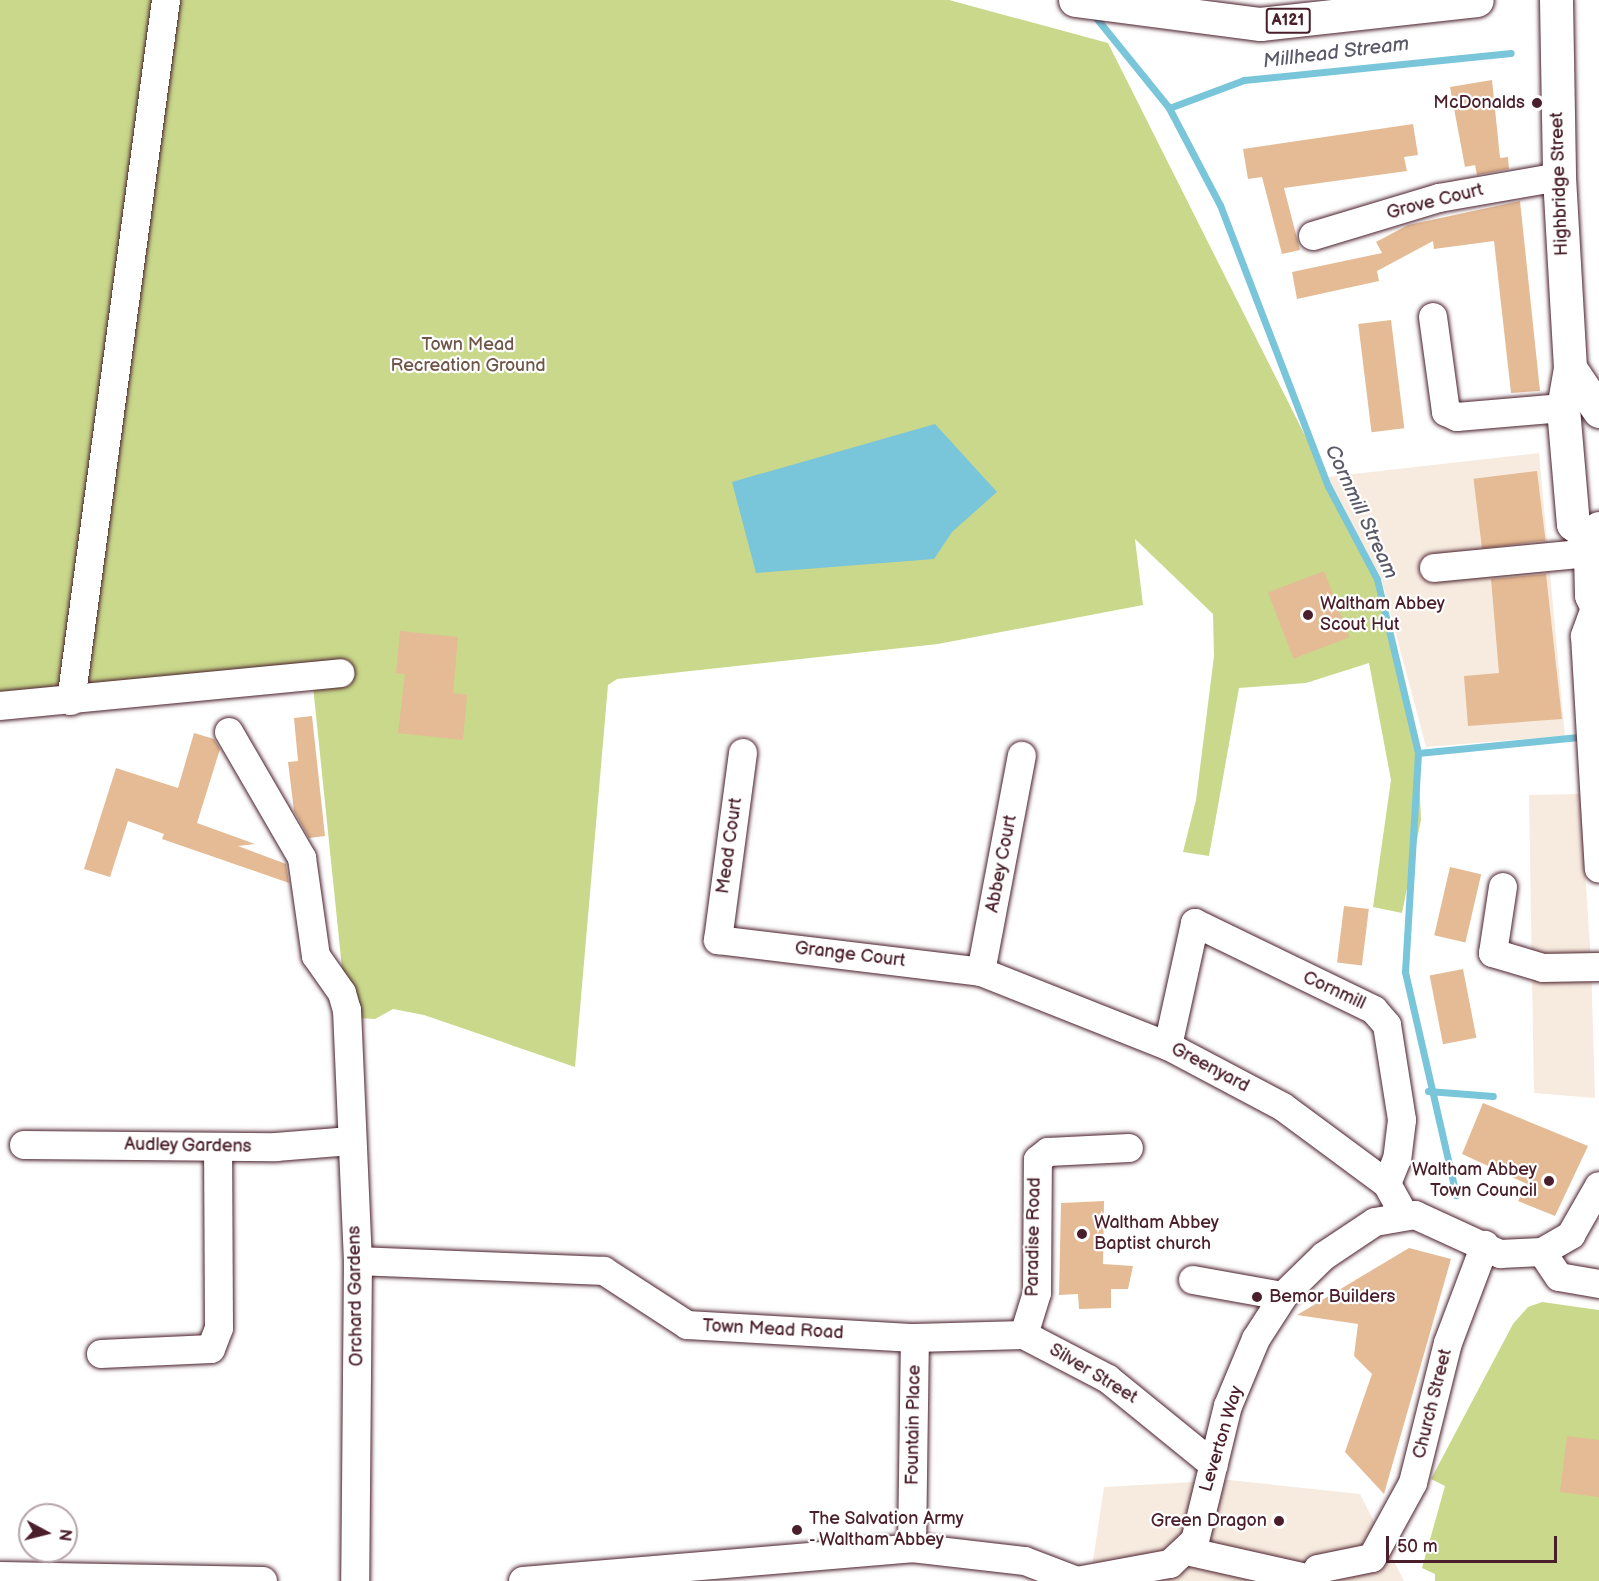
<!DOCTYPE html>
<html>
<head>
<meta charset="utf-8">
<style>
  body { margin:0 }
  #map { position:relative; width:1599px; height:1581px; overflow:hidden; background:#fff; font-family:"Balsamiq Sans",sans-serif }
  div>[style] { position:absolute }
  .built>* { inset:0; background:#f7ebdf }
  .green>* { inset:0; background:#c9d88b }
  .water>* { inset:0; background:#79c5d9 }
  .stream>* { height:7px; margin:-3.5px; padding:0 3.5px; transform-origin:3.5px; border-radius:3.5px; background:#79c5d9 }
  .building>* { inset:0; background:#e4bb94; transform-origin:0 0 }
  .roads { filter:drop-shadow(0 0 2px #4a1f2b) drop-shadow(0 0 2px #4a1f2b) }
  .minor>* { height:28px; margin:-14px; padding:0 14px; transform-origin:14px; border-radius:14px; background:#fff }
  .major>* { height:33px; margin:-16.5px; padding:0 16.5px; transform-origin:16.5px; border-radius:16.5px; background:#fff }
  .dots>* { width:16px; height:16px; translate:-50% -50%; box-sizing:border-box; border:3px solid #fff; border-radius:50% }
  span { translate:-50% -50%; white-space:nowrap; text-align:center; line-height:1.15; -webkit-text-stroke:4.5px #fff; paint-order:stroke }
  .shield-label span { padding:2px 4px; background:#fff; border:2px solid; border-radius:4px; -webkit-text-stroke-width:0 }
  .shield-label { font-size:16px; color:#4a1f2b; font-weight:700 }
  .poi-label { font-size:18px; color:#4a1f2b }
  .right { translate:-100% -50%; text-align:right }
  .left { translate:0 -50%; text-align:left }
  .street-label { font-size:18px; color:#4a1f2b }
  .park-label { font-size:18px; color:#705648 }
  .water-label { font-size:20px; color:#5a5968; font-style:italic }
  .north { position:absolute; left:18px; top:1503px; width:60px; height:60px; box-sizing:border-box; background:#fff; border:2px solid #b7a5aa; border-radius:50%; rotate:97deg; font-size:16px; font-weight:700; line-height:24px; text-align:center; color:#4a1f2b }
  .north::after { content:''; display:block; margin:auto; width:21px; height:27px; background:#4a1f2b; clip-path:polygon(50% 0,100% 100%,50% 72%,0 100%) }
  .scale { position:absolute; left:1386px; top:1536px; width:171px; height:27px; box-sizing:border-box; border:3px solid #4a1f2b; border-top:0; padding-left:8px; font-size:18px; line-height:21px; white-space:nowrap; color:#4a1f2b; -webkit-text-stroke:4px #fff; paint-order:stroke }
</style>
</head>
<body>
<div id="map">
  <div class="built">
    <i style="clip-path:polygon(1539px 453px,1565px 736px,1426px 747px,1381px 578px,1327px 477px)"></i>
    <i style="clip-path:polygon(1580px 794px,1591px 962px,1595px 1098px,1534px 1093px,1529px 795px)"></i>
    <i style="clip-path:polygon(1229px 1480px,1360px 1494px,1404px 1581px,1090px 1581px,1104px 1487px)"></i>
  </div>
  <div class="green">
    <i style="clip-path:polygon(0 0,949px 0,1108px 43px,1377px 579px,1418px 753px,1421px 820px,1402px 913px,1373px 907px,1391px 780px,1369px 663px,1306px 683px,1239px 688px,1209px 856px,1183px 852px,1196px 800px,1214px 656px,1213px 614px,1135px 539px,1143px 605px,938px 644px,617px 679px,608px 685px,575px 1067px,424px 1015px,393px 1009px,375px 1019px,359px 1018px,343px 978px,312px 676px,0 708px)"></i>
    <i style="clip-path:polygon(1542px 1302px,1599px 1310px,1599px 1581px,1435px 1581px,1435px 1574px,1422px 1568px,1445px 1486px,1431px 1479px,1513px 1324px,1528px 1307px)"></i>
  </div>
  <div class="water">
    <i style="clip-path:polygon(935px 424px,997px 492px,952px 532px,934px 559px,756px 573px,732px 482px)"></i>
  </div>
  <div class="stream">
    <i style="left:1093px;top:14px;width:121px;rotate:51deg"></i>
    <i style="left:1169px;top:108px;width:110px;rotate:62.3deg"></i>
    <i style="left:1220px;top:205px;width:301px;rotate:69deg"></i>
    <i style="left:1328px;top:486px;width:105px;rotate:62.2deg"></i>
    <i style="left:1377px;top:579px;width:179px;rotate:76.7deg"></i>
    <i style="left:1418px;top:753px;width:219px;rotate:93.4deg"></i>
    <i style="left:1405px;top:972px;width:229px;rotate:77.1deg"></i>
    <i style="left:1169px;top:108px;width:80px;rotate:-20.5deg"></i>
    <i style="left:1244px;top:80px;width:268px;rotate:-5.8deg"></i>
    <i style="left:1418px;top:753px;width:161px;rotate:-5.7deg"></i>
    <i style="left:1428px;top:1091px;width:65px;rotate:4.4deg"></i>
  </div>
  <div class="building">
    <i style="clip-path:polygon(1492px 80px,1500px 158px,1508px 157px,1509px 169px,1477px 175px,1475px 165px,1465px 167px,1450px 87px)"></i>
    <i style="clip-path:polygon(1413px 124px,1418px 155px,1404px 157px,1407px 171px,1284px 188px,1300px 250px,1282px 254px,1262px 177px,1248px 179px,1243px 149px)"></i>
    <i style="clip-path:polygon(1520px 201px,1540px 391px,1511px 393px,1494px 241px,1434px 249px,1433px 241px,1377px 271px,1379px 281px,1297px 299px,1292px 272px,1382px 253px,1376px 242px,1408px 225px)"></i>
    <i style="left:1391px;top:320px;width:109px;height:33px;rotate:83deg"></i>
    <i style="left:1537px;top:471px;width:70px;height:64px;rotate:83deg"></i>
    <i style="left:1324px;top:571px;width:71px;height:60px;rotate:69deg"></i>
    <i style="clip-path:polygon(1546px 574px,1562px 719px,1468px 726px,1464px 676px,1499px 673px,1491px 579px)"></i>
    <i style="clip-path:polygon(400px 631px,458px 637px,453px 693px,467px 695px,463px 740px,398px 733px,405px 674px,396px 673px)"></i>
    <i style="clip-path:polygon(312px 716px,325px 836px,309px 838px,294px 811px,288px 762px,298px 761px,294px 718px)"></i>
    <i style="clip-path:polygon(194px 733px,214px 739px,220px 749px,197px 823px,255px 844px,238px 846px,286px 864px,289px 883px,162px 839px,164px 834px,128px 821px,110px 877px,84px 869px,116px 768px,178px 788px)"></i>
    <i style="left:1450px;top:867px;width:32px;height:70px;rotate:13deg"></i>
    <i style="left:1344px;top:906px;width:25px;height:57px;rotate:7deg"></i>
    <i style="left:1463px;top:969px;width:70px;height:34px;rotate:79deg"></i>
    <i style="clip-path:polygon(1483px 1103px,1588px 1146px,1555px 1216px,1518px 1201px,1527px 1184px,1462px 1154px)"></i>
    <i style="clip-path:polygon(1104px 1201px,1103px 1264px,1133px 1266px,1128px 1289px,1111px 1289px,1111px 1308px,1079px 1309px,1078px 1294px,1059px 1295px,1061px 1203px)"></i>
    <i style="clip-path:polygon(1409px 1248px,1451px 1259px,1384px 1494px,1345px 1452px,1372px 1374px,1354px 1356px,1358px 1324px,1297px 1315px)"></i>
    <i style="clip-path:polygon(1567px 1436px,1599px 1440px,1599px 1497px,1560px 1492px)"></i>
  </div>
  <div class="roads">
    <div class="minor">
      <i style="left:1313px;top:236px;width:132px;rotate:-16.8deg"></i>
      <i style="left:1439px;top:198px;width:122px;rotate:-9.9deg"></i>
      <i style="left:1433px;top:317px;width:96px;rotate:82.2deg"></i>
      <i style="left:1446px;top:412px;width:12px;rotate:24deg"></i>
      <i style="left:1457px;top:417px;width:106px;rotate:-4.9deg"></i>
      <i style="left:1434px;top:568px;width:157px;rotate:-5.5deg"></i>
      <i style="left:1595px;top:608px;width:30px;rotate:110deg"></i>
      <i style="left:1585px;top:636px;width:233px;rotate:86.6deg"></i>
      <i style="left:71px;top:701px;width:707px;rotate:-82.28deg"></i>
      <i style="left:0;top:706px;width:342px;rotate:-5.5deg"></i>
      <i style="left:229px;top:732px;width:146px;rotate:59.9deg"></i>
      <i style="left:302px;top:858px;width:99px;rotate:81.9deg"></i>
      <i style="left:316px;top:956px;width:45px;rotate:54.9deg"></i>
      <i style="left:342px;top:993px;width:18px;rotate:74deg"></i>
      <i style="left:347px;top:1010px;width:251px;rotate:87.5deg"></i>
      <i style="left:358px;top:1261px;width:320px;rotate:90.5deg"></i>
      <i style="left:743px;top:753px;width:189px;rotate:97.6deg"></i>
      <i style="left:718px;top:940px;width:265px;rotate:6.9deg"></i>
      <i style="left:981px;top:972px;width:201px;rotate:21.6deg"></i>
      <i style="left:1168px;top:1046px;width:130px;rotate:27.9deg"></i>
      <i style="left:1283px;top:1107px;width:129px;rotate:36.5deg"></i>
      <i style="left:1387px;top:1184px;width:35px;rotate:61deg"></i>
      <i style="left:1503px;top:887px;width:67px;rotate:98.6deg"></i>
      <i style="left:1493px;top:953px;width:52px;rotate:16.7deg"></i>
      <i style="left:1543px;top:968px;width:56px;rotate:-1deg"></i>
      <i style="left:981px;top:972px;width:220px;rotate:-79.3deg"></i>
      <i style="left:1168px;top:1046px;width:126px;rotate:-77.6deg"></i>
      <i style="left:1195px;top:923px;width:199px;rotate:25.9deg"></i>
      <i style="left:1374px;top:1010px;width:20px;rotate:49deg"></i>
      <i style="left:1387px;top:1025px;width:96px;rotate:81deg"></i>
      <i style="left:1402px;top:1120px;width:39px;rotate:97deg"></i>
      <i style="left:1397px;top:1159px;width:27px;rotate:112deg"></i>
      <i style="left:24px;top:1145px;width:252px;rotate:0.5deg"></i>
      <i style="left:276px;top:1147px;width:75px;rotate:-4.6deg"></i>
      <i style="left:1542px;top:1252px;width:30px;rotate:56deg"></i>
      <i style="left:1559px;top:1277px;width:41px;rotate:9.9deg"></i>
      <i style="left:358px;top:1261px;width:246px;rotate:2.3deg"></i>
      <i style="left:604px;top:1271px;width:99px;rotate:33deg"></i>
      <i style="left:687px;top:1325px;width:228px;rotate:3.3deg"></i>
      <i style="left:915px;top:1338px;width:109px;rotate:-1.6deg"></i>
      <i style="left:1024px;top:1335px;width:95px;rotate:27.6deg"></i>
      <i style="left:1108px;top:1379px;width:136px;rotate:39.1deg"></i>
      <i style="left:1193px;top:1280px;width:91px;rotate:10.1deg"></i>
      <i style="left:1024px;top:1335px;width:44px;rotate:-72.8deg"></i>
      <i style="left:1037px;top:1293px;width:133px;rotate:-89.6deg"></i>
      <i style="left:1038px;top:1160px;width:13px;rotate:-39deg"></i>
      <i style="left:1048px;top:1152px;width:81px;rotate:-2.8deg"></i>
      <i style="left:101px;top:1354px;width:110px;rotate:-2.6deg"></i>
      <i style="left:211px;top:1349px;width:22px;rotate:-69deg"></i>
      <i style="left:219px;top:1328px;width:181px;rotate:-90.3deg"></i>
      <i style="left:912px;top:1548px;width:210px;rotate:-89.2deg"></i>
      <i style="left:1186px;top:1551px;width:133px;rotate:12.6deg"></i>
      <i style="left:0;top:1576px;width:263px;rotate:1.1deg"></i>
      <i style="left:523px;top:1581px;width:390px;rotate:-4.8deg"></i>
      <i style="left:912px;top:1548px;width:114px;rotate:6.6deg"></i>
      <i style="left:1025px;top:1561px;width:56px;rotate:21deg"></i>
      <i style="left:1077px;top:1581px;width:95px;rotate:-10.4deg"></i>
      <i style="left:1170px;top:1564px;width:34px;rotate:-43deg"></i>
      <i style="left:1195px;top:1541px;width:139px;rotate:-76.3deg"></i>
      <i style="left:1228px;top:1406px;width:73px;rotate:-67.3deg"></i>
      <i style="left:1256px;top:1339px;width:54px;rotate:-57.2deg"></i>
      <i style="left:1285px;top:1294px;width:54px;rotate:-44.3deg"></i>
      <i style="left:1324px;top:1256px;width:61px;rotate:-33.7deg"></i>
      <i style="left:1375px;top:1222px;width:41px;rotate:-9.9deg"></i>
      <i style="left:1415px;top:1215px;width:94px;rotate:24.6deg"></i>
      <i style="left:1500px;top:1254px;width:42px;rotate:-2.7deg"></i>
      <i style="left:1542px;top:1252px;width:34px;rotate:-30deg"></i>
      <i style="left:1571px;top:1235px;width:56px;rotate:-60.3deg"></i>
      <i style="left:1316px;top:1581px;width:12px;rotate:-81deg"></i>
      <i style="left:1318px;top:1569px;width:55px;rotate:-11.5deg"></i>
      <i style="left:1372px;top:1558px;width:85px;rotate:-61.3deg"></i>
      <i style="left:1413px;top:1483px;width:144px;rotate:-76deg"></i>
      <i style="left:1448px;top:1343px;width:105px;rotate:-69.3deg"></i>
    </div>
    <div class="major">
      <i style="left:1075px;top:0;width:187px;rotate:7.4deg"></i>
      <i style="left:1260px;top:24px;width:218px;rotate:-6.3deg"></i>
      <i style="left:1556px;top:0;width:177px;rotate:89deg"></i>
      <i style="left:1559px;top:177px;width:191px;rotate:86.7deg"></i>
      <i style="left:1570px;top:368px;width:41px;rotate:99.9deg"></i>
      <i style="left:1563px;top:408px;width:116px;rotate:85.1deg"></i>
      <i style="left:1573px;top:524px;width:24px;rotate:36deg"></i>
      <i style="left:1570px;top:368px;width:52px;rotate:56deg"></i>
      <i style="left:1599px;top:528px;width:12px;rotate:125deg"></i>
      <i style="left:1592px;top:538px;width:15px;rotate:98deg"></i>
      <i style="left:1590px;top:553px;width:42px;rotate:88.6deg"></i>
      <i style="left:1591px;top:595px;width:19px;rotate:65deg"></i>
    </div>
  </div>
  <div class="dots">
    <i style="left:1537px;top:103px;background:#4a1f2b"></i>
    <i style="left:1308px;top:615px;background:#4a1f2b"></i>
    <i style="left:1549px;top:1181px;background:#4a1f2b"></i>
    <i style="left:1082px;top:1234px;background:#4a1f2b"></i>
    <i style="left:1257px;top:1297px;background:#4a1f2b"></i>
    <i style="left:1279px;top:1521px;background:#4a1f2b"></i>
    <i style="left:797px;top:1530px;background:#4a1f2b"></i>
  </div>
  <div class="shield-label">
    <span style="left:1288px;top:21px">A121</span>
  </div>
  <div class="poi-label">
    <span class="right" style="left:1525px;top:103px">McDonalds</span>
    <span class="left" style="left:1320px;top:615px">Waltham Abbey<br>Scout Hut</span>
    <span class="right" style="left:1537px;top:1181px">Waltham Abbey<br>Town Council</span>
    <span class="left" style="left:1094px;top:1234px">Waltham Abbey<br>Baptist church</span>
    <span class="left" style="left:1269px;top:1297px">Bemor Builders</span>
    <span class="left" style="left:809px;top:1530px">The Salvation Army<br>- Waltham Abbey</span>
    <span class="right" style="left:1267px;top:1521px">Green Dragon</span>
  </div>
  <div class="street-label">
    <span style="left:1560px;top:184px;rotate:-92deg">Highbridge Street</span>
    <span style="left:1435px;top:202px;rotate:-14deg">Grove Court</span>
    <span style="left:730px;top:846px;rotate:-82deg">Mead Court</span>
    <span style="left:1002px;top:864px;rotate:-79deg">Abbey Court</span>
    <span style="left:850px;top:955px;rotate:7deg">Grange Court</span>
    <span style="left:1334px;top:991px;rotate:25deg">Cornmill</span>
    <span style="left:1210px;top:1068px;rotate:28deg">Greenyard</span>
    <span style="left:188px;top:1146px;rotate:1deg">Audley Gardens</span>
    <span style="left:1034px;top:1237px;rotate:-89deg">Paradise Road</span>
    <span style="left:356px;top:1296px;rotate:-91deg">Orchard Gardens</span>
    <span style="left:773px;top:1330px;rotate:3deg">Town Mead Road</span>
    <span style="left:1093px;top:1374px;rotate:31deg">Silver Street</span>
    <span style="left:1433px;top:1404px;rotate:-76deg">Church Street</span>
    <span style="left:914px;top:1425px;rotate:-89deg">Fountain Place</span>
    <span style="left:1222px;top:1439px;rotate:-73deg">Leverton Way</span>
  </div>
  <div class="park-label">
    <span style="left:468px;top:356px">Town Mead<br>Recreation Ground</span>
  </div>
  <div class="water-label">
    <span style="left:1336px;top:53px;rotate:-7deg">Millhead Stream</span>
    <span style="left:1361px;top:512px;rotate:65deg">Cornmill Stream</span>
  </div>
  <div class="north">N</div>
  <div class="scale">50 m</div>
</div>
</body>
</html>
